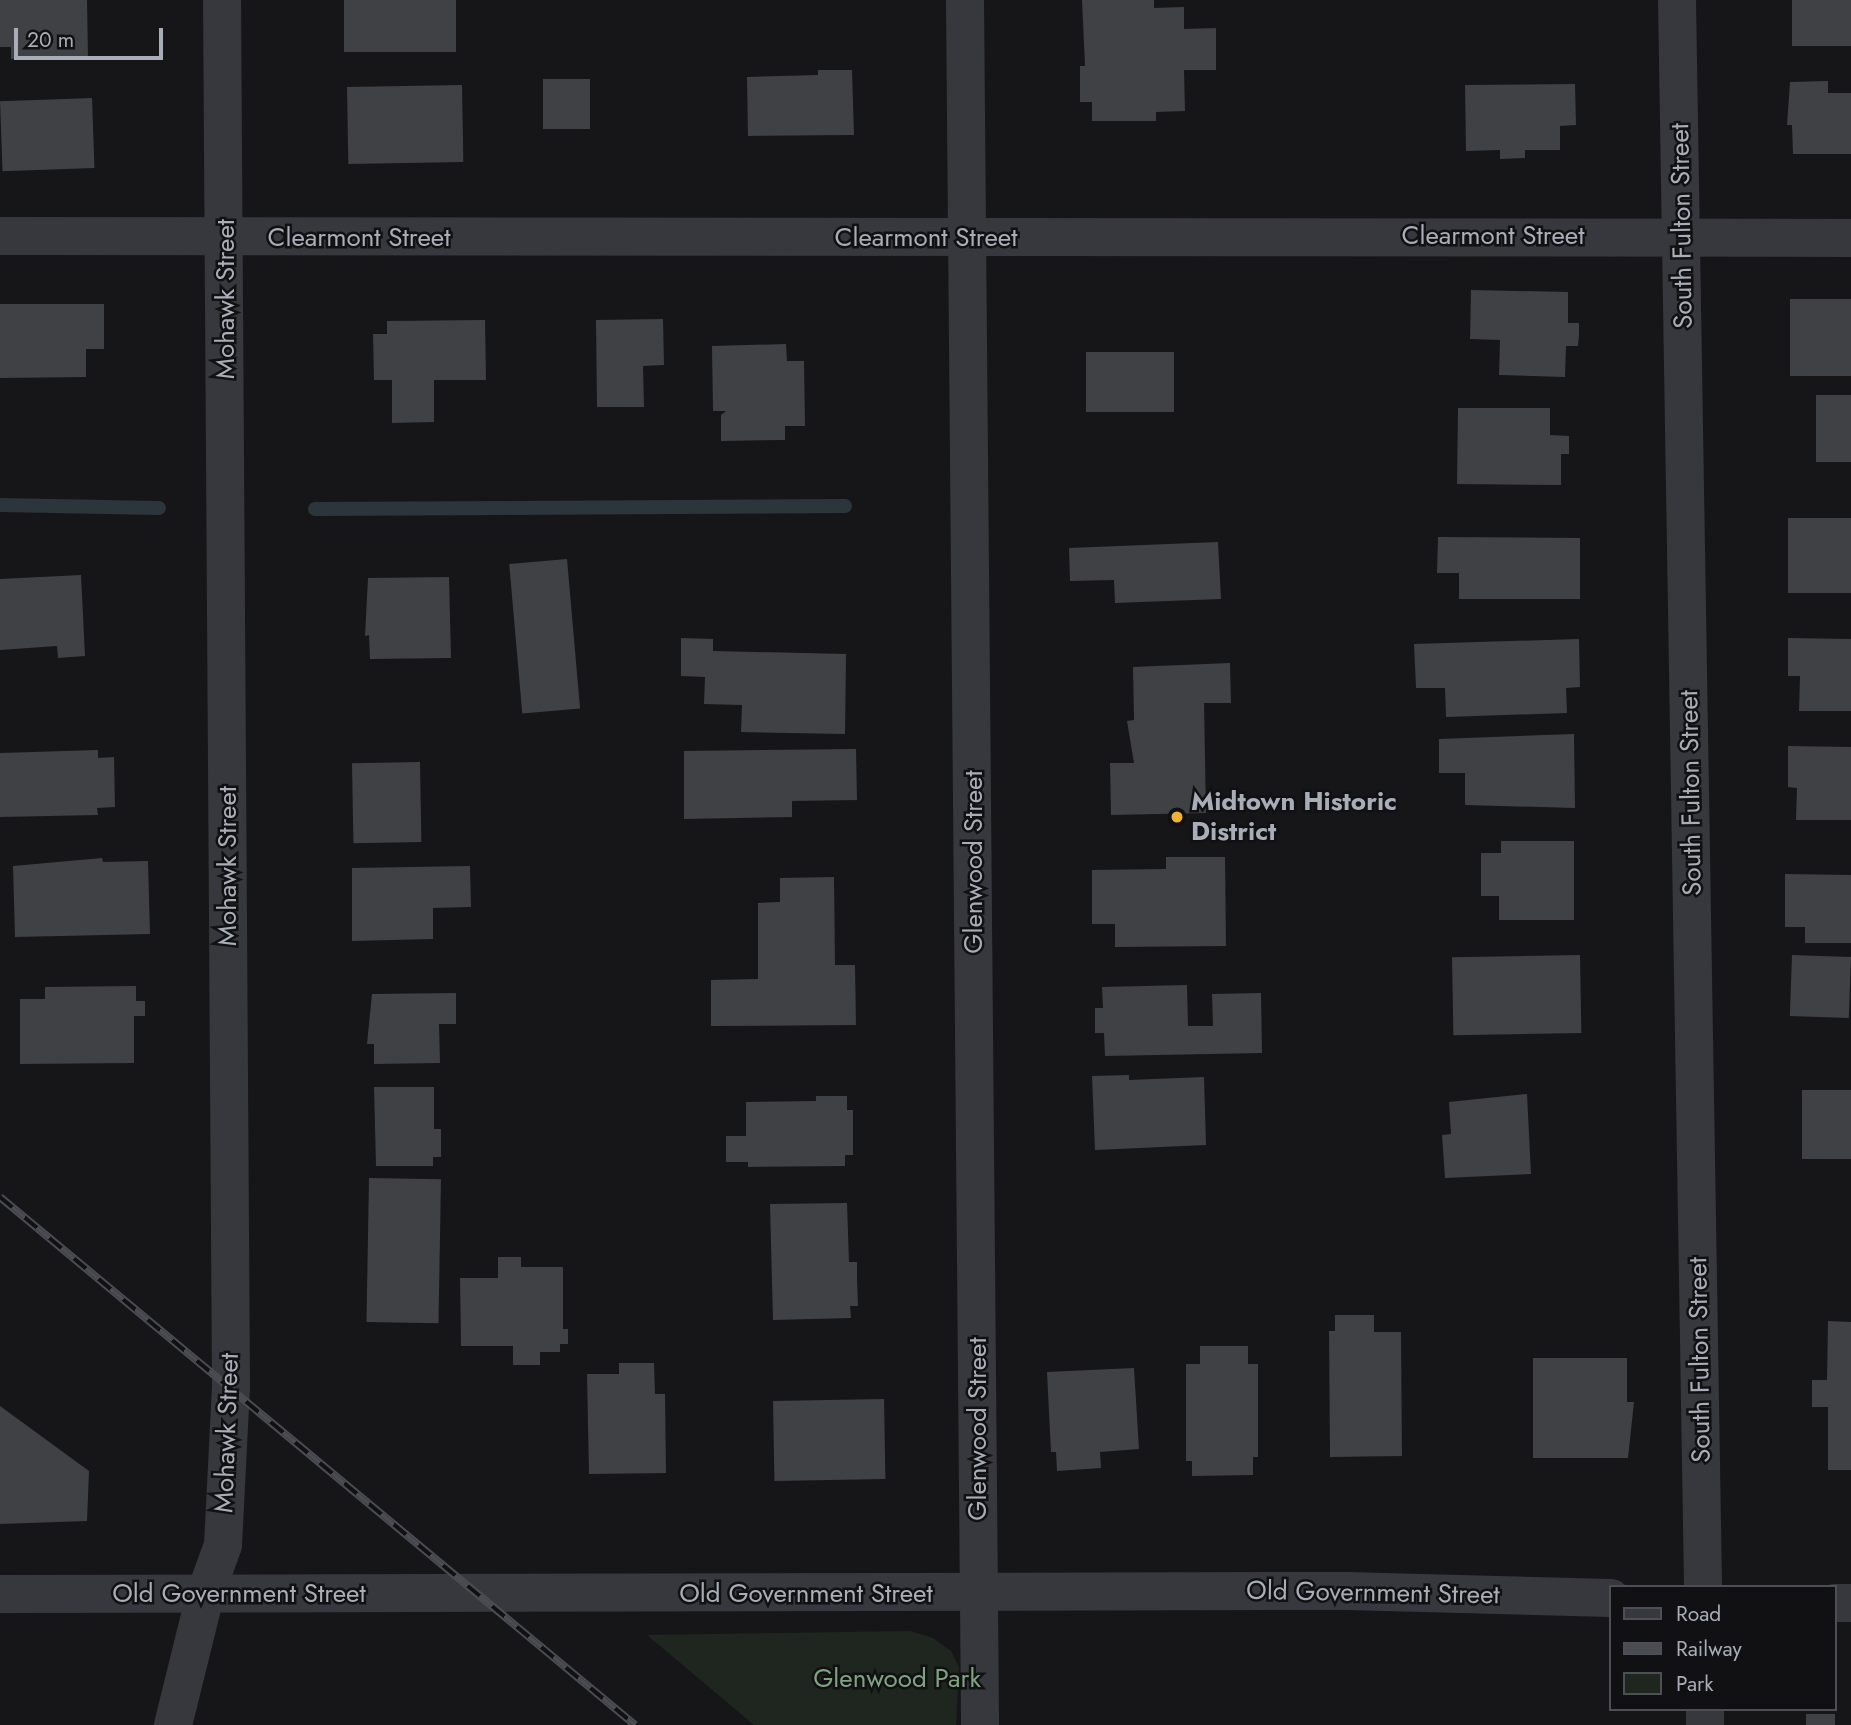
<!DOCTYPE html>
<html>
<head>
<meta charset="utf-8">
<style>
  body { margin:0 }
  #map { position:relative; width:1851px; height:1725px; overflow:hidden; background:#161618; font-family:Jost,sans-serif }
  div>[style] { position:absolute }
  .green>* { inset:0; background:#1e261f }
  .stream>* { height:14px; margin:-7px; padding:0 7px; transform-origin:7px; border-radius:7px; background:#2c353c }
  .building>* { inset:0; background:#404145; transform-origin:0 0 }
  .minor>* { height:38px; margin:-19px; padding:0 19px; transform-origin:19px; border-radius:19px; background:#37383d }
  .rail>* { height:8px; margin-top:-4px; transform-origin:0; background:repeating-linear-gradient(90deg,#111113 0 16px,#4a4c52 0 32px); box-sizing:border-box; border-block:2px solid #4a4c52 }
  .dots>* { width:19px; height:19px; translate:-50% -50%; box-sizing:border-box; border:4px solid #111113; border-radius:50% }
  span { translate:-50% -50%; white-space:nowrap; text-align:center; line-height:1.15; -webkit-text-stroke:5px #111113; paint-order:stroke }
  .street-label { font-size:26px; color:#a8adb8 }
  .poi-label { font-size:26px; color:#a8adb8; font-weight:700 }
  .left { translate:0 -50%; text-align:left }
  .park-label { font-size:26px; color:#7fa381 }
  .legend { position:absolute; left:1609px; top:1585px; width:228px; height:126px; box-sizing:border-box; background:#111113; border:2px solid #4d4f55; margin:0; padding:9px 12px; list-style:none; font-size:21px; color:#a8adb8 }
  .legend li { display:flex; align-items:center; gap:14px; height:35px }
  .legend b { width:35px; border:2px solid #4d4f55 }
  .scale { position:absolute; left:14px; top:28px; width:149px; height:32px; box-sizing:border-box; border:4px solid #a8adb8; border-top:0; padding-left:9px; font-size:21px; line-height:24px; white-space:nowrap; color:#a8adb8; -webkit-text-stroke:5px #111113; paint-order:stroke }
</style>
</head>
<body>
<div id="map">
  <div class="green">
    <i style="clip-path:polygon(910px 1631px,933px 1638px,951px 1651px,959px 1667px,956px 1725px,754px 1725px,647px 1635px)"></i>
  </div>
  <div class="stream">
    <i style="left:0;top:505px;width:159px;rotate:1.1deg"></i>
    <i style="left:315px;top:509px;width:530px;rotate:-0.32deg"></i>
  </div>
  <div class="building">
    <i style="clip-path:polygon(0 0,87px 0,88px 57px,11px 59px,11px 47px,0 47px)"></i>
    <i style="left:344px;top:0;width:112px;height:52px"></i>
    <i style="clip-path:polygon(1082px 0,1154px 0,1154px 8px,1184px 7px,1184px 29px,1216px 28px,1216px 70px,1184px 70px,1185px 111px,1156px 112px,1156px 121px,1092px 121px,1092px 102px,1080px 102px,1080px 66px,1085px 66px)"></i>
    <i style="left:1792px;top:0;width:59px;height:46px"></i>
    <i style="clip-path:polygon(818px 70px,852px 70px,854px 135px,748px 136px,747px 77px,818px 75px)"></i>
    <i style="left:543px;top:79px;width:47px;height:50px"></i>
    <i style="clip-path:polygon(1828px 81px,1828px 93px,1851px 93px,1851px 154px,1793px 154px,1792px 125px,1787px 125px,1790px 82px)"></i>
    <i style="clip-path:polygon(1575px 84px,1576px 125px,1560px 126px,1560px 150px,1525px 150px,1525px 158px,1500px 159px,1500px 150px,1466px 151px,1465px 85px)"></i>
    <i style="left:462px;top:85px;width:77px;height:115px;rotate:89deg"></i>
    <i style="left:92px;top:98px;width:70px;height:92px;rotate:88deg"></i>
    <i style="clip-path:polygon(1471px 290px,1568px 292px,1568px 323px,1579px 323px,1579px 335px,1578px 346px,1566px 346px,1565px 377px,1499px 375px,1500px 340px,1470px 339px)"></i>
    <i style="left:1790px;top:299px;width:61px;height:77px"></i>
    <i style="clip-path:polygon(0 304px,104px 304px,104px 349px,86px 349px,86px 377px,0 378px)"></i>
    <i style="clip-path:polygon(663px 319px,664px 365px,643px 366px,644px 407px,597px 407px,596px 320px)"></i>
    <i style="clip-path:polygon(485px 320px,486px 380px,434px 380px,434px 422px,392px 423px,392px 380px,374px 380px,373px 334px,387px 334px,387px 321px)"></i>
    <i style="clip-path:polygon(786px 344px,787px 361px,804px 361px,805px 426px,785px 426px,785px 440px,721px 441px,721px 415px,726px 411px,713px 411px,712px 346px)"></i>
    <i style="left:1086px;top:352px;width:88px;height:60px"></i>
    <i style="left:1851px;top:395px;width:67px;height:35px;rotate:90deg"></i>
    <i style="clip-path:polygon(1458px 408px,1550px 408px,1550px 435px,1569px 436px,1569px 454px,1561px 454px,1561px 485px,1457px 484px)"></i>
    <i style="left:1851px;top:518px;width:75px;height:63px;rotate:90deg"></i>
    <i style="clip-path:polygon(1438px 537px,1580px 538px,1580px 599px,1459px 599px,1459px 573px,1437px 573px)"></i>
    <i style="clip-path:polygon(1218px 542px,1221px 599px,1115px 603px,1114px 580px,1070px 581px,1069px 548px)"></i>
    <i style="left:567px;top:559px;width:150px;height:58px;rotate:85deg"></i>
    <i style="clip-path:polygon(81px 575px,85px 656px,58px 658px,57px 646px,0 650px,0 579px)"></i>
    <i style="clip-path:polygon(449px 577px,451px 658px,370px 659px,369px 635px,365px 636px,368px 578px)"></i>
    <i style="clip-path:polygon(681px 638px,713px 639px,713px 651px,846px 654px,845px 734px,741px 732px,742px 705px,704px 704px,705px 677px,681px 676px)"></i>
    <i style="clip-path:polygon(1788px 638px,1851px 639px,1851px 711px,1799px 711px,1800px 676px,1788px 676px)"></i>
    <i style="clip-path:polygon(1579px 639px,1580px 687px,1566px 688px,1567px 713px,1446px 717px,1445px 688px,1416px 688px,1414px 644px)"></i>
    <i style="clip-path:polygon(1230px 663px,1231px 703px,1204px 703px,1206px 813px,1111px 815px,1110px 763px,1134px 763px,1127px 721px,1134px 720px,1133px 667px)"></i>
    <i style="clip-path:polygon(1574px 734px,1575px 808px,1465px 805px,1465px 773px,1439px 773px,1439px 739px)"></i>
    <i style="clip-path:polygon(1788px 746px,1851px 747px,1851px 820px,1796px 820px,1797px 788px,1788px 787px)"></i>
    <i style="clip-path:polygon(856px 749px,857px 800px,792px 801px,792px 817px,684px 819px,684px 751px)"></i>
    <i style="clip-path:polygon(98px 750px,98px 758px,114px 757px,115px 807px,97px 808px,98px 815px,0 817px,0 753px)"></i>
    <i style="left:420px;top:762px;width:80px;height:68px;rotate:89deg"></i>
    <i style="clip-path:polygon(1501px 841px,1574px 841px,1574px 920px,1499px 920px,1499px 896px,1481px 896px,1481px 853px,1501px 853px)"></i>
    <i style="clip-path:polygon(1166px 857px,1225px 857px,1226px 946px,1115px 947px,1115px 924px,1092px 924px,1092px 870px,1166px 869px)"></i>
    <i style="clip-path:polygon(102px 858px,103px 862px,148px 861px,150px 934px,15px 937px,13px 866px)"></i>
    <i style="clip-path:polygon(470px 866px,471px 907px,433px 908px,433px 939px,352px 941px,352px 868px)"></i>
    <i style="clip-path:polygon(1785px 874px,1851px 875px,1851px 943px,1805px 943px,1805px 927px,1785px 927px)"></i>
    <i style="clip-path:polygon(834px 877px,835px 965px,855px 965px,856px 1025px,711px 1026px,711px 980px,758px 979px,758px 903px,780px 902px,780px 878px)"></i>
    <i style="left:1580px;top:955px;width:78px;height:128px;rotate:89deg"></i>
    <i style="left:1792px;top:955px;width:59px;height:61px;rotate:2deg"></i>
    <i style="clip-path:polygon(1187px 985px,1188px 1026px,1213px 1026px,1212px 994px,1261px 993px,1262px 1053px,1105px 1056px,1104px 1033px,1095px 1033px,1095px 1008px,1103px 1008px,1102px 987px)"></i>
    <i style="clip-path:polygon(136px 986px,136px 1001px,145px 1001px,145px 1016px,134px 1016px,134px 1063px,20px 1064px,20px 999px,45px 999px,45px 987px)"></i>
    <i style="clip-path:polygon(456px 993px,456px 1024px,439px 1024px,440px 1063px,374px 1064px,374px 1044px,367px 1044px,372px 994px)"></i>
    <i style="clip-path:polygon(1129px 1075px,1129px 1080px,1204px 1077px,1206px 1145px,1095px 1150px,1092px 1076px)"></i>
    <i style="clip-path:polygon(374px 1087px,434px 1087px,434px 1129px,441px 1129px,441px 1157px,433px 1157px,433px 1166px,376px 1166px)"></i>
    <i style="left:1851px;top:1090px;width:69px;height:49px;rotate:90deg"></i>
    <i style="clip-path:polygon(1527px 1094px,1531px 1174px,1445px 1178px,1442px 1135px,1451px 1134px,1449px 1102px)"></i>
    <i style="clip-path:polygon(816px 1096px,847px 1096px,847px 1110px,853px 1110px,853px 1155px,845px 1155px,845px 1166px,748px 1167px,748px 1162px,726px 1162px,726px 1136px,746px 1136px,746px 1102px,816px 1101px)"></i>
    <i style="left:369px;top:1178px;width:72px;height:144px;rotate:1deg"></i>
    <i style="clip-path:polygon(847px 1203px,849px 1262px,857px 1262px,857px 1279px,858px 1306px,850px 1306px,851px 1318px,773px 1320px,770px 1204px)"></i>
    <i style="clip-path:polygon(498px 1257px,521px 1257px,521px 1267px,563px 1267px,563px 1329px,568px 1329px,568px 1344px,560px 1344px,560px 1352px,540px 1352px,540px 1365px,513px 1365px,513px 1346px,461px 1346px,460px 1278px,498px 1278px)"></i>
    <i style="clip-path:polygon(1335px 1315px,1374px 1315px,1374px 1332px,1401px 1332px,1402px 1456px,1330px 1457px,1329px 1331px,1335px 1331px)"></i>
    <i style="clip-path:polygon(1828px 1321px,1851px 1322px,1851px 1470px,1828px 1470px,1828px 1407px,1812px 1407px,1812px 1380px,1827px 1380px)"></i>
    <i style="clip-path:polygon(1200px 1346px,1248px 1346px,1248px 1364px,1258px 1364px,1258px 1457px,1253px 1457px,1253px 1475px,1192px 1476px,1192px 1461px,1186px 1461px,1186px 1364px,1200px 1364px)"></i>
    <i style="clip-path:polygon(1533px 1358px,1627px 1358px,1627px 1402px,1634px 1402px,1628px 1458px,1533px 1458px)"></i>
    <i style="clip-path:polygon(619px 1363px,654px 1363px,655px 1394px,665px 1394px,666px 1473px,589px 1474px,587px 1374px,619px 1374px)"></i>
    <i style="clip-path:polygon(1134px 1368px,1139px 1449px,1100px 1452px,1101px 1468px,1057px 1471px,1056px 1452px,1051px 1452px,1047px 1372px)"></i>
    <i style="left:884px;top:1399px;width:80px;height:111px;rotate:89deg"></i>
    <i style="clip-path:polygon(0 1406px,89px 1471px,87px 1521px,0 1524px)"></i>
    <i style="left:1806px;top:1714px;width:29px;height:11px"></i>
  </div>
  <div class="minor">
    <i style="left:965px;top:0;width:1725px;rotate:89.5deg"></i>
    <i style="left:1677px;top:0;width:1587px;rotate:89.06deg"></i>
    <i style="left:0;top:236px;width:1851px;rotate:0.06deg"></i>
    <i style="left:0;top:1594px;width:1347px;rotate:-0.13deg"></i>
    <i style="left:1347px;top:1591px;width:264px;rotate:1.5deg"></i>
    <i style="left:1835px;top:1603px;width:16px"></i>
    <i style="left:1705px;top:1709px;width:16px;rotate:90deg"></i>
    <i style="left:173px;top:1725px;width:137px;rotate:-76.1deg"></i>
    <i style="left:206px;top:1592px;width:50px;rotate:-70.1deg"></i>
    <i style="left:223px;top:1545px;width:159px;rotate:-87.1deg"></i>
    <i style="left:231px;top:1386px;width:1386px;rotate:-90.37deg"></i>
  </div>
  <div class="rail">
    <i style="left:0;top:1197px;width:826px;rotate:39.74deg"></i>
  </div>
  <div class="dots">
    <i style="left:1177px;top:817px;background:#f2b134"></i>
  </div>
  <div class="street-label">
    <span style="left:1682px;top:226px;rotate:-91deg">South Fulton Street</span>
    <span style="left:1493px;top:236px">Clearmont Street</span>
    <span style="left:359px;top:238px">Clearmont Street</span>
    <span style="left:926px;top:238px">Clearmont Street</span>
    <span style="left:226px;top:299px;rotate:-90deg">Mohawk Street</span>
    <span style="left:1691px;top:793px;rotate:-91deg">South Fulton Street</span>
    <span style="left:974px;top:862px;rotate:-90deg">Glenwood Street</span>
    <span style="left:228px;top:866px;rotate:-90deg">Mohawk Street</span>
    <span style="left:1700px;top:1360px;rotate:-91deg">South Fulton Street</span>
    <span style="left:978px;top:1429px;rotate:-90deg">Glenwood Street</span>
    <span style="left:227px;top:1433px;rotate:-88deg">Mohawk Street</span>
    <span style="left:1373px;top:1593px;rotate:1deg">Old Government Street</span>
    <span style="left:239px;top:1594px">Old Government Street</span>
    <span style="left:806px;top:1594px">Old Government Street</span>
  </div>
  <div class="poi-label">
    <span class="left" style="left:1191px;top:817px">Midtown Historic<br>District</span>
  </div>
  <div class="park-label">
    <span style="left:897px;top:1679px">Glenwood Park</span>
  </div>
  <ul class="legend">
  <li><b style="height:9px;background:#37383d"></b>Road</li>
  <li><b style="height:9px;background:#4a4c52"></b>Railway</li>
  <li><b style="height:19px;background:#1e261f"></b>Park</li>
  </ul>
  <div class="scale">20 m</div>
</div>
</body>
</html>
